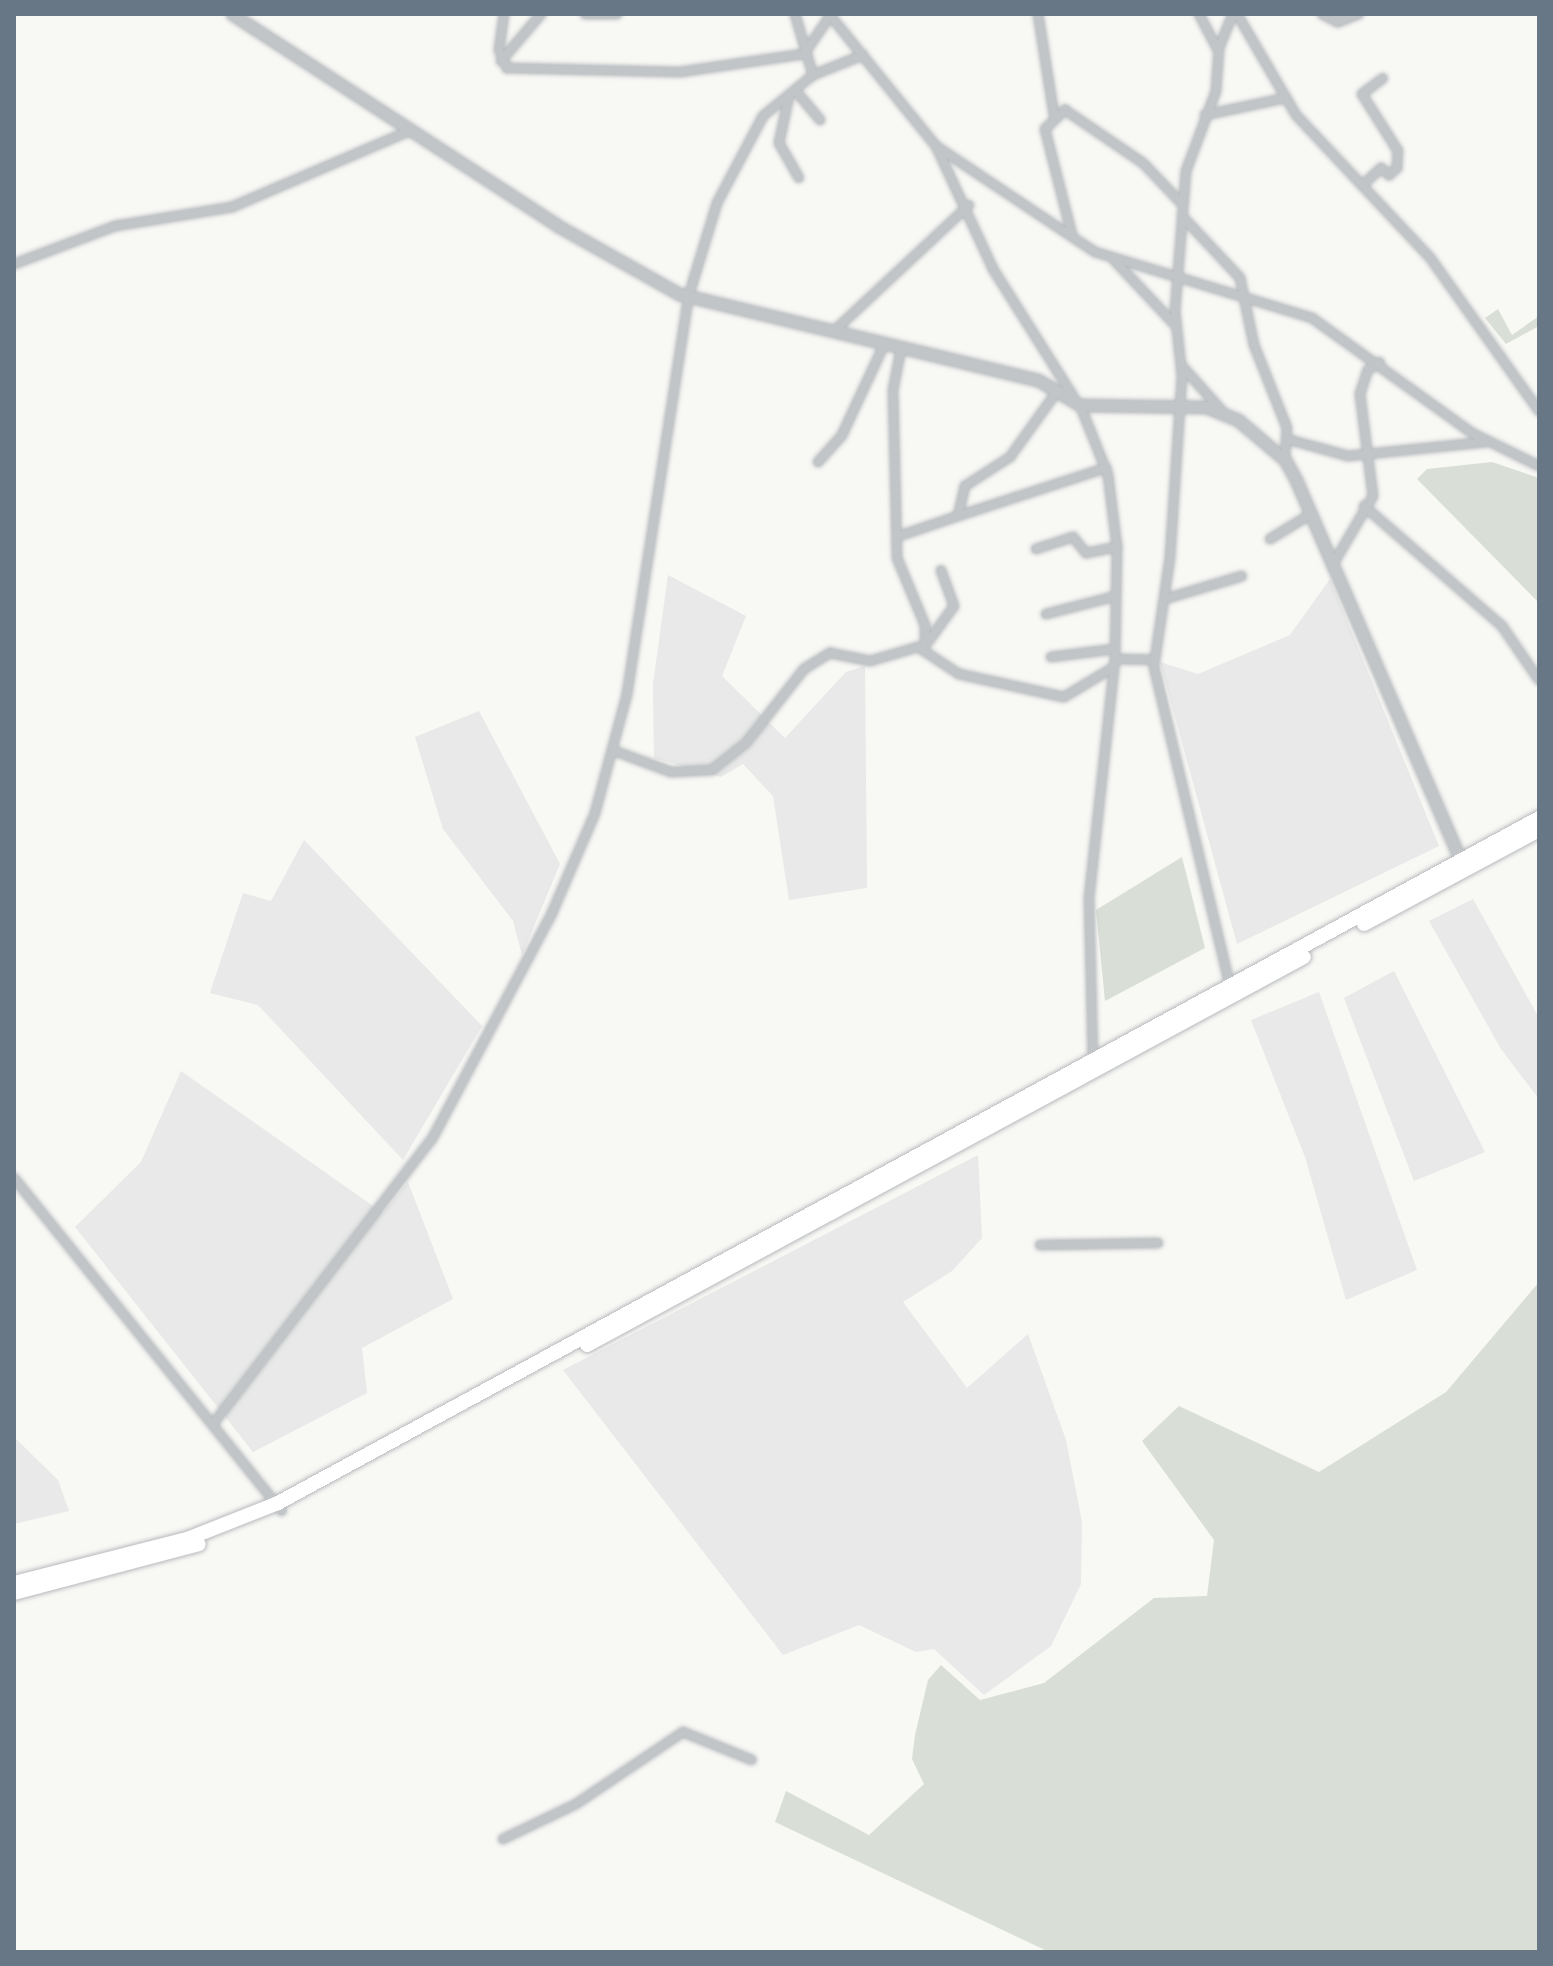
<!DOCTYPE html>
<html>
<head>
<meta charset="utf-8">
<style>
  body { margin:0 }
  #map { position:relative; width:1553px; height:1966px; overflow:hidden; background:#f8f8f5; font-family:Commissioner,sans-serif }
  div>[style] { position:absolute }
  .built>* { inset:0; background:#e8e9e8 }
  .green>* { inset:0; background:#d9ded6 }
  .roads { filter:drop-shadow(0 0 2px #b6b9bc) drop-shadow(0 0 2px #b6b9bc) }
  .minor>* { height:8px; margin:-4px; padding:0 4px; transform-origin:4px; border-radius:4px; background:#c1c5c8 }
  .tertiary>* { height:11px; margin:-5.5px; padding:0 5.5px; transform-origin:5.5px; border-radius:5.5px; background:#c1c5c8 }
  .trunk>* { height:14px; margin:-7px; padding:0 7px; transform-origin:7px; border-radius:7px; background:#fff }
  span { translate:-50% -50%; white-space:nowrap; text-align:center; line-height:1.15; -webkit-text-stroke:8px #fff; paint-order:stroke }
  .frame { position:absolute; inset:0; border:16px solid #687785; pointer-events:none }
</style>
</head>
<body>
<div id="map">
  <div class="built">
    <i style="clip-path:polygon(668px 575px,746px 616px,722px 676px,785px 738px,846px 672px,865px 666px,867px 888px,789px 900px,773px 796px,743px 764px,721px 777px,654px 758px,653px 684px)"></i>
    <i style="clip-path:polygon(1330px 579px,1439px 846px,1237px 944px,1160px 662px,1198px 674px,1290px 635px)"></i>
    <i style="clip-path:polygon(479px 711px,560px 864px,522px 955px,513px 921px,443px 829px,415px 737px)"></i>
    <i style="clip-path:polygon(304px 840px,482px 1026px,403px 1160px,258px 1005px,210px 993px,243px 893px,271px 901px)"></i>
    <i style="clip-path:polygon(1473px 899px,1539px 1018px,1539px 1099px,1501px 1049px,1429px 921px)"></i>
    <i style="clip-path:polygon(1394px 971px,1485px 1152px,1414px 1181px,1344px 998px)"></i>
    <i style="clip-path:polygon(1319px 992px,1417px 1270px,1346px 1300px,1305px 1157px,1251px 1020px)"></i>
    <i style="clip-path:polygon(181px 1071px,383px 1213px,408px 1182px,453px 1299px,362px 1348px,367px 1393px,253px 1452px,75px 1227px,141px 1162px)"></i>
    <i style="clip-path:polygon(978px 1155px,982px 1238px,952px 1271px,903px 1302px,967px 1388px,1028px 1334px,1066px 1440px,1082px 1522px,1081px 1584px,1051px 1646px,984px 1695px,934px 1649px,916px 1652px,859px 1625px,783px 1655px,563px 1370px)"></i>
    <i style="clip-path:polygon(14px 1437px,58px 1480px,69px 1511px,14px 1524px)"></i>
  </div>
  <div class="green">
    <i style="clip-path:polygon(1498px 309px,1512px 335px,1539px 316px,1539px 326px,1506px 344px,1485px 318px)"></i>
    <i style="clip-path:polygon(1492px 462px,1539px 478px,1539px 603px,1417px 479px,1427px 469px)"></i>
    <i style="clip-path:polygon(1182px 857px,1205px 948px,1105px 1001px,1096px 910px)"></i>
    <i style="clip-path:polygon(1539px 1282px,1539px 1952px,1049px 1952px,775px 1822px,786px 1791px,869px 1835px,924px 1784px,912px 1759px,915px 1735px,928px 1680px,941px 1665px,980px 1700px,1044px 1683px,1154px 1598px,1207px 1596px,1214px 1540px,1142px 1441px,1179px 1406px,1319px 1472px,1446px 1392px)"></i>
  </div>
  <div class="roads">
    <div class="minor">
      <i style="left:504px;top:14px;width:36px;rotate:98deg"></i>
      <i style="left:499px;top:50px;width:20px;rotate:66deg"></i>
      <i style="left:507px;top:68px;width:173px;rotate:1.3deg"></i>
      <i style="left:680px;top:72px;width:125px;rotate:-8.3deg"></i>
      <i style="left:804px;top:54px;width:46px;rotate:-55.6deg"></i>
      <i style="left:585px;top:14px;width:32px"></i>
      <i style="left:795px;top:14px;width:64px;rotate:73.6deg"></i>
      <i style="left:829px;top:14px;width:170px;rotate:51deg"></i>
      <i style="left:936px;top:146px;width:136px;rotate:65.1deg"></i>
      <i style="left:993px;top:269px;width:150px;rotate:57.8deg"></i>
      <i style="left:1038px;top:14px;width:102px;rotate:81deg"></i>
      <i style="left:1199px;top:14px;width:41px;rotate:62.2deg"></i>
      <i style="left:1237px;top:14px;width:117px;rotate:59.7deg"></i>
      <i style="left:1296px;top:115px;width:197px;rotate:46.8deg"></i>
      <i style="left:1431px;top:259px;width:186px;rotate:54.6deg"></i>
      <i style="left:1322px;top:14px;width:18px;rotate:27deg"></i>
      <i style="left:1338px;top:22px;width:22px;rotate:-21deg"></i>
      <i style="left:501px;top:61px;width:62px;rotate:-49.6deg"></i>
      <i style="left:795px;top:90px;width:39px;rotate:50deg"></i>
      <i style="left:789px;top:96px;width:48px;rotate:102deg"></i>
      <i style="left:779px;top:143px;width:40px;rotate:60.3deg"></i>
      <i style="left:1205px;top:115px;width:83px;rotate:-11.9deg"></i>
      <i style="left:936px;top:146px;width:191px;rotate:33.7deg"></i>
      <i style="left:1095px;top:252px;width:227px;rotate:16.9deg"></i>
      <i style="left:1312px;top:318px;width:197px;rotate:35.7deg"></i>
      <i style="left:1472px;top:433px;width:75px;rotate:26.2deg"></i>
      <i style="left:1366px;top:182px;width:21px;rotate:-43deg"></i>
      <i style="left:1381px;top:168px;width:11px;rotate:41deg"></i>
      <i style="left:1389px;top:175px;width:11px;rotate:-41deg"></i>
      <i style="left:1397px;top:168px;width:17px;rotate:-87deg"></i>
      <i style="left:1398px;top:151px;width:67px;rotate:-122.3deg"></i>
      <i style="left:1362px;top:94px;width:26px;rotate:-37deg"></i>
      <i style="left:1182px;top:216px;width:85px;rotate:46.9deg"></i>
      <i style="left:1240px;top:278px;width:68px;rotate:78.2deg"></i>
      <i style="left:1254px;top:345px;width:89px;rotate:68.3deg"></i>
      <i style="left:1287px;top:428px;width:32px;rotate:94deg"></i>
      <i style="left:1072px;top:235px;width:109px;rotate:-104.3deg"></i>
      <i style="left:1045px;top:129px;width:28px;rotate:-44deg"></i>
      <i style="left:1065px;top:110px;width:94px;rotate:34.2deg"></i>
      <i style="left:1143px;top:163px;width:58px;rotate:46.4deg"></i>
      <i style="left:1114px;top:260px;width:91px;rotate:46.8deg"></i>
      <i style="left:14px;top:264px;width:108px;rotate:-20.6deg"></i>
      <i style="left:115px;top:226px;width:119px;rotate:-9.2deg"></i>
      <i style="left:232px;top:207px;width:196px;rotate:-23.2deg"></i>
      <i style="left:833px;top:332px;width:186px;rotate:-43deg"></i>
      <i style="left:901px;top:349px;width:42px;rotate:101deg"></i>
      <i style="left:893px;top:390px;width:168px;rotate:88.6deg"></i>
      <i style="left:897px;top:558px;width:73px;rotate:67.3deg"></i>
      <i style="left:925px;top:625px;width:25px;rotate:90deg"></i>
      <i style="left:1181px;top:365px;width:63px;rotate:48.2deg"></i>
      <i style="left:1080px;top:405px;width:75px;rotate:68.2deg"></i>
      <i style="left:1108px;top:475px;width:73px;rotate:82.9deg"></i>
      <i style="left:1117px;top:547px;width:112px;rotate:91deg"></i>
      <i style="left:1115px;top:659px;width:241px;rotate:96.2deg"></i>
      <i style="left:1089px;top:899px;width:162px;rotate:88.6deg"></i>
      <i style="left:1290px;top:440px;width:60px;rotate:15.4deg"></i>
      <i style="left:1348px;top:456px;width:139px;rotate:-5.8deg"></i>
      <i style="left:818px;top:462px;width:36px;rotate:-48deg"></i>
      <i style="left:842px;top:435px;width:99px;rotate:-65deg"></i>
      <i style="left:1364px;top:506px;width:183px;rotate:41deg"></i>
      <i style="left:1502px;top:626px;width:65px;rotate:55.6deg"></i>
      <i style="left:958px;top:516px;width:156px;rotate:-18deg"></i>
      <i style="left:902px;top:535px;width:59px;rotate:-18.7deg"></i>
      <i style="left:958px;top:516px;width:31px;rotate:-77deg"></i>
      <i style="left:965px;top:486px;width:54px;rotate:-32.8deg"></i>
      <i style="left:1010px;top:457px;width:82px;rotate:-54.4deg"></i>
      <i style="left:1270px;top:539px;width:48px;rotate:-31.4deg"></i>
      <i style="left:1036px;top:549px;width:39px;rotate:-18deg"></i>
      <i style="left:1073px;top:537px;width:21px;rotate:51deg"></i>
      <i style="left:1086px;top:553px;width:32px;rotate:-11deg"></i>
      <i style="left:1332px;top:566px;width:81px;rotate:-59.6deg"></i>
      <i style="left:1373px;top:496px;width:103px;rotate:-97.3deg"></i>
      <i style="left:1360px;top:394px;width:25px;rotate:-72deg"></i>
      <i style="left:1368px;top:370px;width:14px;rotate:-34deg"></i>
      <i style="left:1165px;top:599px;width:80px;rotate:-16.6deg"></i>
      <i style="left:1046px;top:614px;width:72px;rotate:-14.4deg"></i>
      <i style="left:928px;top:642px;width:44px;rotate:-54.2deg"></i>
      <i style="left:954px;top:606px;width:38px;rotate:-110deg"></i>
      <i style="left:1051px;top:657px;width:64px;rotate:-7.2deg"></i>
      <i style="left:1115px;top:659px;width:39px;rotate:1deg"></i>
      <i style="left:612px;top:750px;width:63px;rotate:20.4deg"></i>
      <i style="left:671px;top:772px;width:41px;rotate:-2.8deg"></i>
      <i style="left:712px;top:770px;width:43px;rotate:-38.5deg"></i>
      <i style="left:746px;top:743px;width:94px;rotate:-51.9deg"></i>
      <i style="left:804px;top:669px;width:31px;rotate:-32deg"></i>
      <i style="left:830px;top:653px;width:41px;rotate:11.3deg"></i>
      <i style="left:870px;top:661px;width:50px;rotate:-16.3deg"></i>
      <i style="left:918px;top:647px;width:49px;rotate:33.4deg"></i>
      <i style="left:959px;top:674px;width:107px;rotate:12.4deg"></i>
      <i style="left:1064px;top:697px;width:58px;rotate:-31deg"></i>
      <i style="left:1230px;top:986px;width:329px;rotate:-103.4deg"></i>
      <i style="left:1154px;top:666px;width:110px;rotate:-81.6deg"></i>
      <i style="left:1170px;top:557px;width:181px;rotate:-86.2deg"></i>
      <i style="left:1182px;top:376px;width:65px;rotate:-96.1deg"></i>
      <i style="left:1175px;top:311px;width:140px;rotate:-85.5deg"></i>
      <i style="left:1186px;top:171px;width:85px;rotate:-69.4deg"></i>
      <i style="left:1216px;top:91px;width:43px;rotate:-86deg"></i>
      <i style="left:1219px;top:48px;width:37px;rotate:-68deg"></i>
      <i style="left:14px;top:1178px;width:427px;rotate:51.2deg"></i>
      <i style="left:1040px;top:1245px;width:118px;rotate:-1deg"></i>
      <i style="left:213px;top:1424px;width:359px;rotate:-52.5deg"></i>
      <i style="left:432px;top:1139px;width:256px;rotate:-62deg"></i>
      <i style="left:552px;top:913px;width:109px;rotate:-66.7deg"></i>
      <i style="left:595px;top:813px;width:123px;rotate:-74.9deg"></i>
      <i style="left:627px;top:694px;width:401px;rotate:-81.2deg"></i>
      <i style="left:688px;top:298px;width:99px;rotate:-73deg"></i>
      <i style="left:717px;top:203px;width:98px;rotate:-62.1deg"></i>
      <i style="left:763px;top:116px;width:65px;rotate:-39.4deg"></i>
      <i style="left:813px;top:75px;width:54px;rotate:-21.8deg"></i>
      <i style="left:503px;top:1839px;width:81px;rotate:-25.6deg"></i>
      <i style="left:576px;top:1804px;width:129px;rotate:-33.9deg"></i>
      <i style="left:683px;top:1732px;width:74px;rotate:22.1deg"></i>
    </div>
    <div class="tertiary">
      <i style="left:232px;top:14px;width:389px;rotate:33deg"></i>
      <i style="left:558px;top:226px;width:139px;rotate:29.3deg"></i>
      <i style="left:679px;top:294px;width:369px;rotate:13.5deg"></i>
      <i style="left:1038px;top:380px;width:49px;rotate:30.8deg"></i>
      <i style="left:1080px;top:405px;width:126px;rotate:0.9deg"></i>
      <i style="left:1206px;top:407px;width:35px;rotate:22deg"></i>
      <i style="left:1238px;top:420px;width:62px;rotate:40.4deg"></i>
      <i style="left:1285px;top:460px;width:23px;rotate:61deg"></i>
      <i style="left:1296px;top:480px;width:421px;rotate:66.6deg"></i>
    </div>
    <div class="trunk">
      <i style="left:1364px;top:924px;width:199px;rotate:-28.2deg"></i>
      <i style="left:587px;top:1345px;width:815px;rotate:-28.42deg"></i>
      <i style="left:14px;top:1583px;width:179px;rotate:-14.3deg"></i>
      <i style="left:187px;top:1539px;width:98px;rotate:-21.6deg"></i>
      <i style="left:278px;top:1503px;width:1435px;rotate:-28.51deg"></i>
      <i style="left:14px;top:1593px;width:191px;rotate:-14.8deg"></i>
    </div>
  </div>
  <div class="frame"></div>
</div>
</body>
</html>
